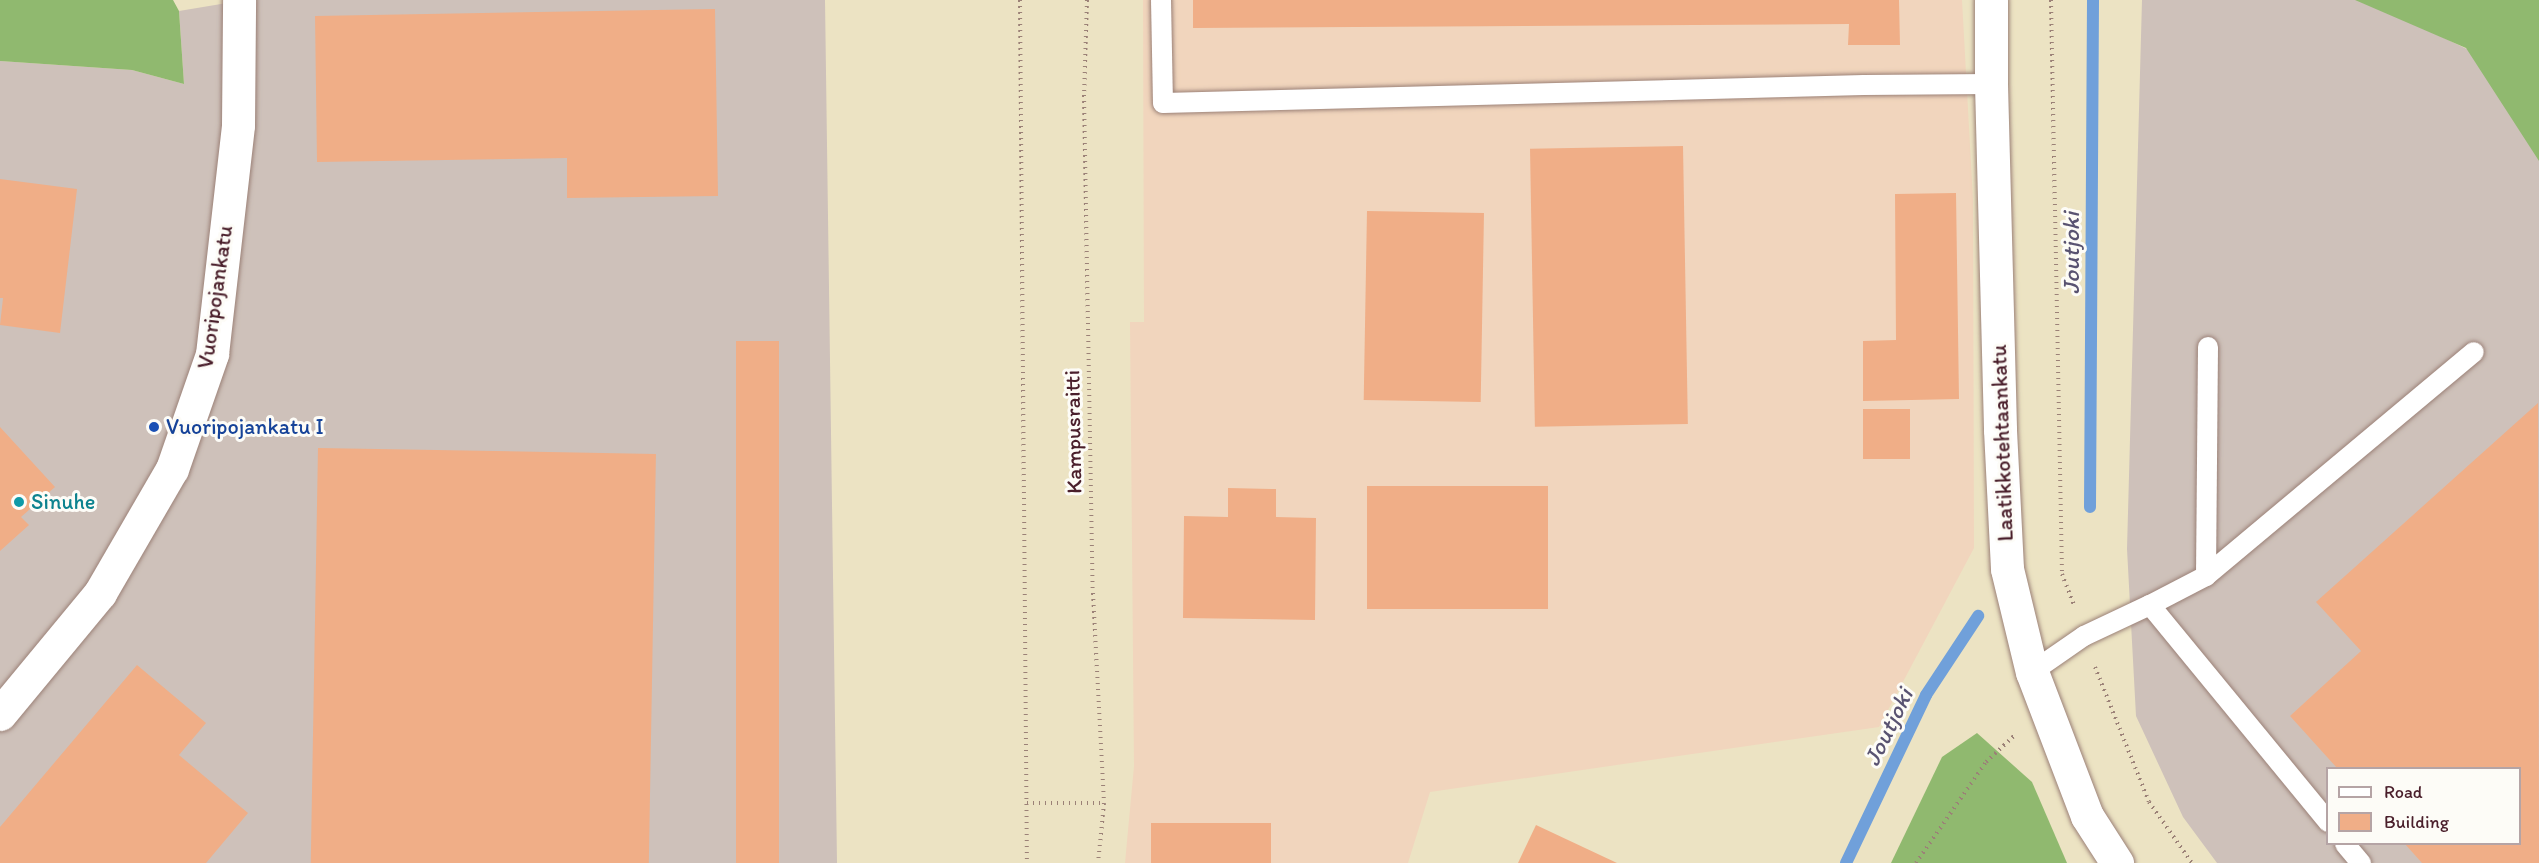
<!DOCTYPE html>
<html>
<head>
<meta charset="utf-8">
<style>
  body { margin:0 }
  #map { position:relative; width:2539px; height:863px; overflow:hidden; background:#ece3c3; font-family:Itim,sans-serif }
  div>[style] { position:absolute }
  .built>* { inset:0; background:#f1d5bd }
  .industrial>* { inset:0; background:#cec1ba }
  .forest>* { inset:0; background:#90b96f }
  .stream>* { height:12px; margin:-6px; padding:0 6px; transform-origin:6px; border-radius:6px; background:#70a0da }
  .building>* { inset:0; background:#f0ae87; transform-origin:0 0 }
  .path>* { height:4px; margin-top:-2px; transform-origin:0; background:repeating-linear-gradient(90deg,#9b8177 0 1.5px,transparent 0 6px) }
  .roads { filter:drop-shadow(0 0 2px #9b8177) drop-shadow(0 0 2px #9b8177) }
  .lane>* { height:20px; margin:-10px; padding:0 10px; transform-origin:10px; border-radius:10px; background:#fff }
  .street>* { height:33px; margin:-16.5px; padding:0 16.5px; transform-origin:16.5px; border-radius:16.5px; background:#fff }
  .dots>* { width:16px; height:16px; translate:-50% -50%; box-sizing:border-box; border:3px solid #fdfcf7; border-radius:50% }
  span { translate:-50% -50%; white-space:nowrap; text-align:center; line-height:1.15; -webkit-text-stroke:6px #fdfcf7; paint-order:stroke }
  .street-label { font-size:22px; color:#4a1f2b }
  .transit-label { font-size:22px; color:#164399 }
  .left { translate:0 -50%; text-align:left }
  .culture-label { font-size:22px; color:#0d838f }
  .water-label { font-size:24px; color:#595371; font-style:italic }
  .legend { position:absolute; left:2326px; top:767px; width:195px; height:78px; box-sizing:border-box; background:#fdfcf7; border:2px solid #b5a4a5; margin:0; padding:8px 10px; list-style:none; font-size:18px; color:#4a1f2b }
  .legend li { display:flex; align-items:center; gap:12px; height:30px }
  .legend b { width:30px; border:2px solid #b5a4a5 }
</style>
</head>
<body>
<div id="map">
  <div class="built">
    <i style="clip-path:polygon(1143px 0,1962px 0,1973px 200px,1974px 548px,1879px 727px,1430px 792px,1408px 863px,1125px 863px,1134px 766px,1130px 322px,1144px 322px)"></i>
  </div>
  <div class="industrial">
    <i style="clip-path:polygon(245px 0,825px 0,837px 863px,0 863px,0 61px,132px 70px,184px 84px,179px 11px)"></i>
    <i style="clip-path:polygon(evenodd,2142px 0,2453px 0,2442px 37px,2539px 84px,2539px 863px,2217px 863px,2183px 817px,2136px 716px,2127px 549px,2142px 0,2328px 768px,2520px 768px,2520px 844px,2328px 844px,2328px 768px)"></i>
  </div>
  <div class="forest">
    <i style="clip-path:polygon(0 0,173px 0,179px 11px,184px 84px,132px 70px,0 61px)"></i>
    <i style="clip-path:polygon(2355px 0,2539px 0,2539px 161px,2466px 48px)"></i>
    <i style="clip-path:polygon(1977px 733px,2032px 782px,2067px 863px,1891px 863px,1942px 757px)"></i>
  </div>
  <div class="stream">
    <i style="left:2090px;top:507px;width:507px;rotate:-89.66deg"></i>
    <i style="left:1846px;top:863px;width:186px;rotate:-64.5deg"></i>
    <i style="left:1926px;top:695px;width:95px;rotate:-56.6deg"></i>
  </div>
  <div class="building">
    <i style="clip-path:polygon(1193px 0,1899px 0,1900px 45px,1848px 45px,1849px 24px,1193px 28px)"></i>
    <i style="clip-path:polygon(715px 9px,718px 196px,567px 198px,567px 158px,317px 162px,315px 16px)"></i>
    <i style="left:1683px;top:146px;width:278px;height:153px;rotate:89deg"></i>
    <i style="clip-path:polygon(0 179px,77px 189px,60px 333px,0 325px,3px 298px,0 298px)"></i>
    <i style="clip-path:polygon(1956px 193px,1959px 399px,1863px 401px,1863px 341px,1896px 340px,1895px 194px)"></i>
    <i style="left:1367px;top:211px;width:117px;height:189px;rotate:1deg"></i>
    <i style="left:779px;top:341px;width:522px;height:43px;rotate:90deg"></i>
    <i style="clip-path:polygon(2538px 403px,2539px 863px,2422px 863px,2405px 844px,2520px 844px,2520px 768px,2337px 768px,2290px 716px,2361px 651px,2316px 602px)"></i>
    <i style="left:1863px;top:409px;width:47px;height:50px"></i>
    <i style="clip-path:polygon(0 427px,55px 487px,21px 517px,29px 525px,0 551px)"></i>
    <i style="left:318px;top:448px;width:338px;height:415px;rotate:1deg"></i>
    <i style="left:1367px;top:486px;width:181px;height:123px"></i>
    <i style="clip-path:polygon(1228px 488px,1276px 489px,1276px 517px,1316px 518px,1315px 620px,1183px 618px,1184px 516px,1228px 517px)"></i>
    <i style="clip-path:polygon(137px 665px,206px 723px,179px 755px,248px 813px,206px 863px,0 863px,0 827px)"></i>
    <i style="left:1271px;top:823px;width:40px;height:120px;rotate:90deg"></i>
    <i style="clip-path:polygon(1536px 825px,1617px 863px,1518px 863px)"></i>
  </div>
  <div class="path">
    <i style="left:1020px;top:0;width:863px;rotate:89.54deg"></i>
    <i style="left:1087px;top:0;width:95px;rotate:91.8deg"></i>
    <i style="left:1084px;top:95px;width:498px;rotate:89deg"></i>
    <i style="left:1093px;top:593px;width:210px;rotate:87deg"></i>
    <i style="left:1104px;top:803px;width:60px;rotate:95.7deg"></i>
    <i style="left:2051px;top:0;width:574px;rotate:88.9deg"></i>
    <i style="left:2062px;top:574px;width:34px;rotate:69deg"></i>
    <i style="left:2095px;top:667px;width:145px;rotate:68.2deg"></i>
    <i style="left:2149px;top:802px;width:75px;rotate:54.8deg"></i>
    <i style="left:1027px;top:803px;width:77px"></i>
    <i style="left:1916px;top:863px;width:123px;rotate:-55.3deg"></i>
    <i style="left:1986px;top:762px;width:41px;rotate:-43deg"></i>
  </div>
  <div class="roads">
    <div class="lane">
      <i style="left:1161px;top:0;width:103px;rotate:88.9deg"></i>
      <i style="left:1163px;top:103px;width:701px;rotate:-1.47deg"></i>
      <i style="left:1864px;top:85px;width:127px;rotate:-0.5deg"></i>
      <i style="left:2206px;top:576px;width:229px;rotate:-89.5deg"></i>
      <i style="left:2150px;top:605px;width:63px;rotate:-27.4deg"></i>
      <i style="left:2206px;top:576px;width:349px;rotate:-39.9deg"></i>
      <i style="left:2032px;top:672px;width:63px;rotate:-34.7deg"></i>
      <i style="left:2084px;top:636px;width:73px;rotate:-25.2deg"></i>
      <i style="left:2150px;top:605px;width:281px;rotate:50.6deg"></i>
      <i style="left:2345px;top:844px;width:25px;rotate:50deg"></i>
    </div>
    <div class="street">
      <i style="left:1991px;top:0;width:84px;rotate:90deg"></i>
      <i style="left:1991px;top:84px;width:346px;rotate:88.5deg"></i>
      <i style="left:2000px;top:430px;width:139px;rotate:87.1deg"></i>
      <i style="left:2007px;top:569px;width:106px;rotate:76.4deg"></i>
      <i style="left:2032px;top:672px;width:154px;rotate:69.1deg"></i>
      <i style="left:2087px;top:816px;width:56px;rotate:57.4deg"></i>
      <i style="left:0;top:714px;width:157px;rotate:-50.4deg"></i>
      <i style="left:100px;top:593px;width:143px;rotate:-59.9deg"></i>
      <i style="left:172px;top:469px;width:122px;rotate:-70.8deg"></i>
      <i style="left:212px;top:354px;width:230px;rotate:-83.5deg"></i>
      <i style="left:238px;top:125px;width:125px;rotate:-89.5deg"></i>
    </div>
  </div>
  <div class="dots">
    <i style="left:154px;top:427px;background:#1a4fb4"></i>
    <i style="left:19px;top:502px;background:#0f9aa8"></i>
  </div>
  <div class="street-label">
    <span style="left:215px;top:297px;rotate:-82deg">Vuoripojankatu</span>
    <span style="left:1073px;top:432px;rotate:-91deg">Kampusraitti</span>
    <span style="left:2002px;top:443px;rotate:-92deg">Laatikkotehtaankatu</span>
  </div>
  <div class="transit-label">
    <span class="left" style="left:166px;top:427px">Vuoripojankatu I</span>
  </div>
  <div class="culture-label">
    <span class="left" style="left:31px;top:502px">Sinuhe</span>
  </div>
  <div class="water-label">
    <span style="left:2071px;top:253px;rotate:-90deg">Joutjoki</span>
    <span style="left:1888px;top:727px;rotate:-64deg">Joutjoki</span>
  </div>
  <ul class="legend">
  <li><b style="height:8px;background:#fff"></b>Road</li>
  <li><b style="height:16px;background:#f0ae87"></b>Building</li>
  </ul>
</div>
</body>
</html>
